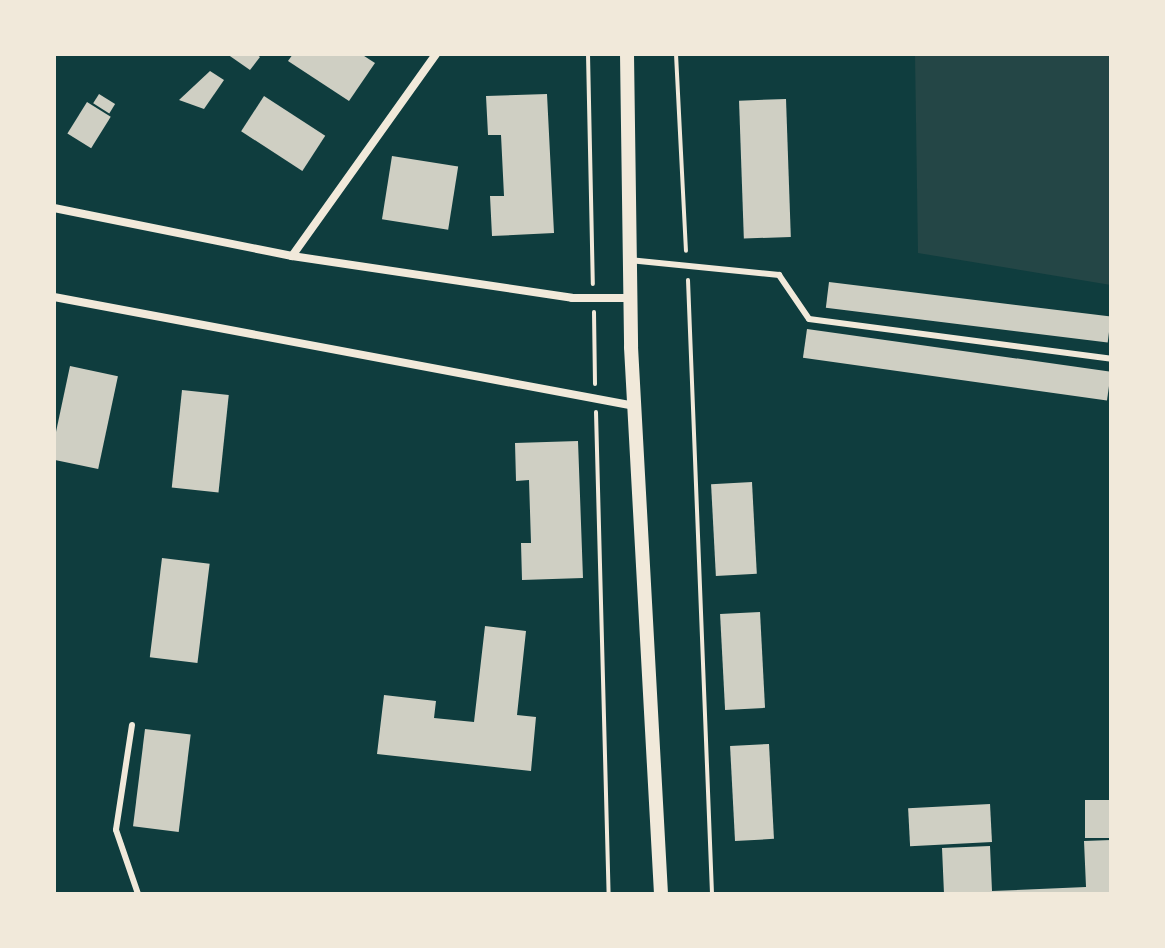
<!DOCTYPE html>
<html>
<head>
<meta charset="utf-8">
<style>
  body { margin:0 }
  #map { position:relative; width:1165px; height:948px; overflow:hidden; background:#0f3d3e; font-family:Commissioner,sans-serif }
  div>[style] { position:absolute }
  .green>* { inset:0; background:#244646 }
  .building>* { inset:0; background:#cfcfc3; transform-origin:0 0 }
  .path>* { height:4px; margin:-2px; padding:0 2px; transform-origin:2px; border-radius:2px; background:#f1e9da }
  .service>* { height:6px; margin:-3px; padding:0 3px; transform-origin:3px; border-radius:3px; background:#f1e9da }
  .minor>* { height:8px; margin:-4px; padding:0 4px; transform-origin:4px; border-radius:4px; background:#f1e9da }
  .tertiary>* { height:14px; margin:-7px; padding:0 7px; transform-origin:7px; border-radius:7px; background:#f1e9da }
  span { translate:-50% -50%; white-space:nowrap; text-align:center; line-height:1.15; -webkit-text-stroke:7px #f1e9da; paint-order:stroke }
  .frame { position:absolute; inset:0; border:56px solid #f1e9da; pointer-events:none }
</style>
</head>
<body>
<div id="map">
  <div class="green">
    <i style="clip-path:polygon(915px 54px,1111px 54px,1111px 285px,918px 253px)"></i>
  </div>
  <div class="building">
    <i style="clip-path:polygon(227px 54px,256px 54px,260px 57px,250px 70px)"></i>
    <i style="clip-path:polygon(293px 54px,361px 54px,375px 63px,349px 101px,288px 61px)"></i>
    <i style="clip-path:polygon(210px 71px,224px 80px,204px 109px,179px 100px)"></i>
    <i style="left:99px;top:94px;width:19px;height:11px;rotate:32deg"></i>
    <i style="clip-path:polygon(547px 94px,554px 233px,492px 236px,490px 196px,504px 196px,501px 135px,488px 135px,486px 96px)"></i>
    <i style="left:264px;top:96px;width:73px;height:42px;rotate:33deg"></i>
    <i style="left:786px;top:99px;width:138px;height:47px;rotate:88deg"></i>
    <i style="left:87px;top:102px;width:28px;height:37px;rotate:32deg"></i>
    <i style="left:392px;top:156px;width:67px;height:64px;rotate:9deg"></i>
    <i style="left:829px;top:282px;width:284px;height:26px;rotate:7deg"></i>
    <i style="left:807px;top:329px;width:307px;height:29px;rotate:8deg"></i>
    <i style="left:70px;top:366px;width:49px;height:95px;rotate:12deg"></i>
    <i style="left:182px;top:390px;width:47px;height:98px;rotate:6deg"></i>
    <i style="clip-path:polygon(578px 441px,583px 578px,522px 580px,521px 543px,531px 543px,529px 480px,516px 481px,515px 443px)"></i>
    <i style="left:752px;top:482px;width:92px;height:41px;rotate:87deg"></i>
    <i style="left:162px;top:558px;width:48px;height:100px;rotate:7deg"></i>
    <i style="left:760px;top:612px;width:96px;height:40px;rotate:87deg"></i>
    <i style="clip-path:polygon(485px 626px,526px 631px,517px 715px,536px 717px,531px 771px,377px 754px,384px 695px,436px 701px,434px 718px,474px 722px)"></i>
    <i style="left:145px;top:729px;width:46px;height:98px;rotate:7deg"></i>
    <i style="left:769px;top:744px;width:95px;height:39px;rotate:87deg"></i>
    <i style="left:1111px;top:800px;width:38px;height:26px;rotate:90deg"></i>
    <i style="left:990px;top:804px;width:38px;height:82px;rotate:87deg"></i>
    <i style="clip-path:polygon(1111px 840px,1111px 894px,944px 894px,942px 848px,990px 846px,992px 891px,1086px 887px,1084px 841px)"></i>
  </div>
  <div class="path">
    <i style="left:588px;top:54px;width:230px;rotate:88.8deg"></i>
    <i style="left:676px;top:54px;width:197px;rotate:87.1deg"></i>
    <i style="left:688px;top:280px;width:614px;rotate:87.76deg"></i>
    <i style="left:594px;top:312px;width:72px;rotate:89.2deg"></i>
    <i style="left:596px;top:412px;width:482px;rotate:88.5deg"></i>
  </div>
  <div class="service">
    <i style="left:629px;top:260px;width:151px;rotate:5.7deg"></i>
    <i style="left:779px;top:275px;width:53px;rotate:55.7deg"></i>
    <i style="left:809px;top:319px;width:305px;rotate:7.5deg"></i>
    <i style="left:132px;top:725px;width:106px;rotate:98.7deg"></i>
    <i style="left:116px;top:830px;width:68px;rotate:71deg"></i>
  </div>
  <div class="minor">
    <i style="left:54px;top:208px;width:243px;rotate:11.4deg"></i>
    <i style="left:292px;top:256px;width:283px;rotate:8.5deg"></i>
    <i style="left:572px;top:298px;width:59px"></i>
    <i style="left:292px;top:256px;width:248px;rotate:-54.5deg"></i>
    <i style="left:54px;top:297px;width:591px;rotate:10.63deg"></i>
  </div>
  <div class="tertiary">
    <i style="left:627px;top:54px;width:293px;rotate:89.2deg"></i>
    <i style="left:631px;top:347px;width:548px;rotate:86.86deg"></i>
  </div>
  <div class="frame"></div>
</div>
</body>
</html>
